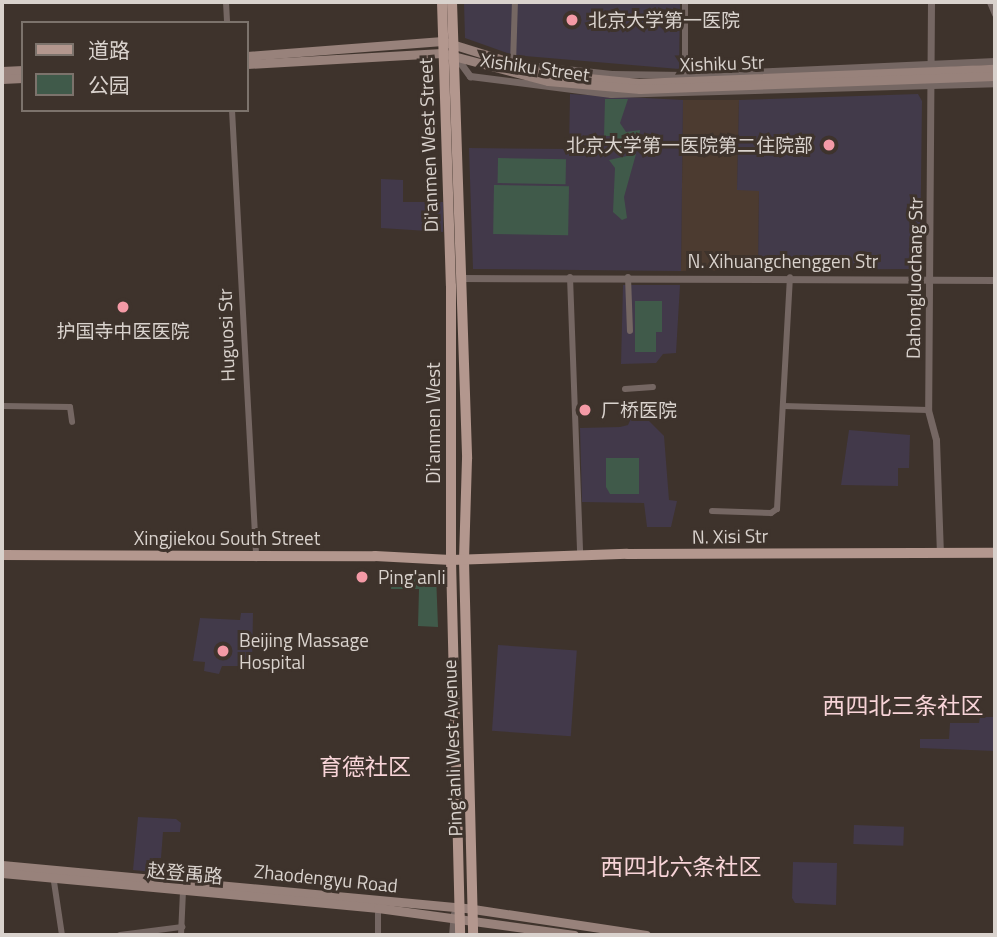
<!DOCTYPE html>
<html>
<head>
<meta charset="utf-8">
<style>
  body { margin:0 }
  #map { position:relative; width:997px; height:937px; overflow:hidden; background:#3e332c; font-family:"Titillium Web","Noto Sans SC",sans-serif }
  div>[style] { position:absolute }
  .built>* { inset:0; background:#4c3b30 }
  .education>* { inset:0; background:#42394a; transform-origin:0 0 }
  .medical>* { inset:0; background:#423a4a }
  .green>* { inset:0; background:#405a4a; transform-origin:0 0 }
  .minor>* { height:6px; margin:-3px; padding:0 3px; transform-origin:3px; border-radius:3px; background:#756763 }
  .tertiary>* { height:7px; margin:-3.5px; padding:0 3.5px; transform-origin:3.5px; border-radius:3.5px; background:#756763 }
  .secondary>* { height:9px; margin:-4.5px; padding:0 4.5px; transform-origin:4.5px; border-radius:4.5px; background:#98827b }
  .primary>* { height:10px; margin:-5px; padding:0 5px; transform-origin:5px; border-radius:5px; background:#b3978e }
  .dots>* { width:19px; height:19px; translate:-50% -50%; box-sizing:border-box; border:4px solid #3e332c; border-radius:50% }
  span { translate:-50% -50%; white-space:nowrap; text-align:center; line-height:1.15; -webkit-text-stroke:6px #3e332c; paint-order:stroke }
  .poi-label { font-size:19px; color:#d9d2cd }
  .left { translate:0 -50%; text-align:left }
  .right { translate:-100% -50%; text-align:right }
  .street-label { font-size:19px; color:#d9d2cd }
  .quarter-label { font-size:23px; color:#f8d4d8 }
  .frame { position:absolute; inset:0; border:4px solid #d9d2cd; pointer-events:none }
  .legend { position:absolute; left:21px; top:21px; width:228px; height:91px; box-sizing:border-box; background:#3e332c; border:2px solid #7c736c; margin:0; padding:9px 12px; list-style:none; font-size:21px; color:#d9d2cd }
  .legend li { display:flex; align-items:center; gap:14px; height:35px }
  .legend b { width:35px; border:2px solid #7c736c }
</style>
</head>
<body>
<div id="map">
  <div class="built">
    <i style="clip-path:polygon(683px 100px,739px 100px,737px 189px,759px 190px,758px 270px,681px 271px)"></i>
  </div>
  <div class="education">
    <i style="clip-path:polygon(570px 94px,683px 100px,681px 271px,473px 269px,469px 148px,569px 149px)"></i>
    <i style="clip-path:polygon(381px 179px,403px 180px,403px 202px,443px 202px,443px 232px,381px 228px)"></i>
    <i style="clip-path:polygon(623px 285px,680px 285px,676px 353px,663px 354px,656px 363px,621px 364px)"></i>
    <i style="clip-path:polygon(643px 415px,664px 436px,669px 500px,677px 501px,671px 527px,647px 527px,644px 503px,582px 502px,580px 428px,620px 427px,628px 425px,632px 416px)"></i>
    <i style="clip-path:polygon(849px 430px,910px 435px,909px 468px,898px 468px,898px 486px,841px 485px)"></i>
    <i style="left:498px;top:645px;width:79px;height:86px;rotate:4deg"></i>
    <i style="clip-path:polygon(980px 717px,995px 717px,995px 751px,920px 748px,920px 739px,949px 739px,950px 723px,979px 723px)"></i>
    <i style="clip-path:polygon(138px 817px,176px 819px,181px 823px,180px 832px,163px 832px,161px 858px,153px 858px,152px 872px,133px 870px)"></i>
    <i style="left:854px;top:825px;width:50px;height:19px;rotate:2deg"></i>
    <i style="clip-path:polygon(793px 862px,837px 863px,836px 905px,795px 903px,792px 898px)"></i>
  </div>
  <div class="medical">
    <i style="clip-path:polygon(464px 2px,680px 2px,679px 69px,513px 55px,465px 38px)"></i>
    <i style="clip-path:polygon(918px 94px,922px 101px,920px 264px,914px 269px,758px 270px,759px 191px,737px 190px,739px 100px)"></i>
    <i style="clip-path:polygon(241px 613px,253px 613px,252px 666px,222px 666px,219px 674px,204px 671px,205px 662px,193px 661px,200px 618px,240px 620px)"></i>
  </div>
  <div class="green">
    <i style="clip-path:polygon(605px 99px,628px 99px,620px 123px,626px 132px,640px 130px,639px 137px,623px 148px,614px 147px,614px 136px,604px 136px)"></i>
    <i style="clip-path:polygon(636px 154px,624px 197px,627px 218px,622px 220px,613px 212px,615px 168px,609px 160px)"></i>
    <i style="left:498px;top:158px;width:68px;height:25px;rotate:1deg"></i>
    <i style="left:494px;top:185px;width:75px;height:49px;rotate:1deg"></i>
    <i style="clip-path:polygon(635px 301px,662px 301px,662px 332px,656px 332px,656px 352px,635px 352px)"></i>
    <i style="clip-path:polygon(606px 458px,639px 458px,639px 494px,610px 494px,606px 487px)"></i>
    <i style="clip-path:polygon(392px 574px,436px 574px,438px 627px,418px 626px,419px 589px,391px 589px)"></i>
  </div>
  <div class="minor">
    <i style="left:226px;top:2px;width:21px;rotate:87deg"></i>
    <i style="left:685px;top:2px;width:73px;rotate:90deg"></i>
    <i style="left:513px;top:64px;width:62px;rotate:-88.2deg"></i>
    <i style="left:232px;top:110px;width:449px;rotate:86.9deg"></i>
    <i style="left:570px;top:277px;width:279px;rotate:87.9deg"></i>
    <i style="left:628px;top:277px;width:54px;rotate:87.9deg"></i>
    <i style="left:625px;top:389px;width:28px;rotate:-4deg"></i>
    <i style="left:3px;top:406px;width:67px;rotate:0.9deg"></i>
    <i style="left:70px;top:407px;width:15px;rotate:82deg"></i>
    <i style="left:783px;top:406px;width:145px;rotate:1.6deg"></i>
    <i style="left:712px;top:511px;width:59px;rotate:1.9deg"></i>
    <i style="left:771px;top:513px;width:7px;rotate:-34deg"></i>
    <i style="left:777px;top:509px;width:232px;rotate:-86.8deg"></i>
    <i style="left:53px;top:875px;width:61px;rotate:81.5deg"></i>
    <i style="left:120px;top:935px;width:63px;rotate:-7.4deg"></i>
    <i style="left:181px;top:935px;width:44px;rotate:-87.4deg"></i>
    <i style="left:378px;top:935px;width:27px;rotate:-90deg"></i>
  </div>
  <div class="tertiary">
    <i style="left:931px;top:2px;width:408px;rotate:90.4deg"></i>
    <i style="left:928px;top:410px;width:31px;rotate:75deg"></i>
    <i style="left:936px;top:440px;width:113px;rotate:88deg"></i>
    <i style="left:990px;top:2px;width:13px;rotate:67deg"></i>
    <i style="left:456px;top:57px;width:24px;rotate:54deg"></i>
    <i style="left:470px;top:76px;width:142px;rotate:7.3deg"></i>
    <i style="left:611px;top:94px;width:384px;rotate:-1.6deg"></i>
    <i style="left:528px;top:65px;width:84px;rotate:6.1deg"></i>
    <i style="left:612px;top:74px;width:73px;rotate:0.8deg"></i>
    <i style="left:685px;top:75px;width:310px;rotate:-2.6deg"></i>
    <i style="left:460px;top:278px;width:535px;rotate:0.21deg"></i>
    <i style="left:452px;top:935px;width:21px;rotate:-85deg"></i>
  </div>
  <div class="secondary">
    <i style="left:247px;top:56px;width:196px;rotate:-4.4deg"></i>
    <i style="left:442px;top:41px;width:111px;rotate:17.3deg"></i>
    <i style="left:548px;top:74px;width:91px;rotate:5.6deg"></i>
    <i style="left:639px;top:83px;width:356px;rotate:-2.3deg"></i>
    <i style="left:247px;top:64px;width:195px;rotate:-3.2deg"></i>
    <i style="left:442px;top:53px;width:110px;rotate:14.8deg"></i>
    <i style="left:548px;top:81px;width:92px;rotate:5deg"></i>
    <i style="left:640px;top:89px;width:355px;rotate:-2.1deg"></i>
    <i style="left:2px;top:71px;width:21px;rotate:-3deg"></i>
    <i style="left:2px;top:79px;width:21px;rotate:-3deg"></i>
    <i style="left:2px;top:865px;width:473px;rotate:5.3deg"></i>
    <i style="left:473px;top:909px;width:175px;rotate:8.5deg"></i>
    <i style="left:2px;top:873px;width:378px;rotate:5.3deg"></i>
    <i style="left:378px;top:908px;width:198px;rotate:7.8deg"></i>
  </div>
  <div class="primary">
    <i style="left:442px;top:2px;width:284px;rotate:88.2deg"></i>
    <i style="left:451px;top:286px;width:274px;rotate:90deg"></i>
    <i style="left:451px;top:560px;width:375px;rotate:88.6deg"></i>
    <i style="left:452px;top:2px;width:457px;rotate:88.1deg"></i>
    <i style="left:467px;top:459px;width:101px;rotate:91.7deg"></i>
    <i style="left:464px;top:560px;width:375px;rotate:88.6deg"></i>
    <i style="left:2px;top:555px;width:373px;rotate:0.2deg"></i>
    <i style="left:375px;top:556px;width:76px;rotate:3deg"></i>
    <i style="left:451px;top:560px;width:176px;rotate:-2deg"></i>
    <i style="left:627px;top:554px;width:368px;rotate:-0.2deg"></i>
  </div>
  <div class="dots">
    <i style="left:572px;top:20px;background:#f49aa6"></i>
    <i style="left:829px;top:145px;background:#f49aa6"></i>
    <i style="left:123px;top:307px;background:#f49aa6"></i>
    <i style="left:585px;top:410px;background:#f49aa6"></i>
    <i style="left:362px;top:577px;background:#f49aa6"></i>
    <i style="left:223px;top:651px;background:#f49aa6"></i>
  </div>
  <div class="poi-label">
    <span class="left" style="left:588px;top:20px">北京大学第一医院</span>
    <span class="right" style="left:813px;top:145px">北京大学第一医院第二住院部</span>
    <span style="left:123px;top:331px">护国寺中医医院</span>
    <span class="left" style="left:601px;top:410px">厂桥医院</span>
    <span class="left" style="left:378px;top:577px">Ping'anli</span>
    <span class="left" style="left:239px;top:651px">Beijing Massage<br>Hospital</span>
  </div>
  <div class="street-label">
    <span style="left:722px;top:63px;rotate:-2deg">Xishiku Str</span>
    <span style="left:535px;top:67px;rotate:8deg">Xishiku Street</span>
    <span style="left:428px;top:145px;rotate:-92deg">Di'anmen West Street</span>
    <span style="left:783px;top:261px">N. Xihuangchenggen Str</span>
    <span style="left:914px;top:278px;rotate:-89deg">Dahongluochang Str</span>
    <span style="left:226px;top:335px;rotate:-92deg">Huguosi Str</span>
    <span style="left:433px;top:423px;rotate:-90deg">Di'anmen West</span>
    <span style="left:730px;top:536px;rotate:-1deg">N. Xisi Str</span>
    <span style="left:227px;top:538px">Xingjiekou South Street</span>
    <span style="left:452px;top:748px;rotate:-92deg">Ping'anli West Avenue</span>
    <span style="left:185px;top:873px;rotate:5deg">赵登禹路</span>
    <span style="left:326px;top:878px;rotate:6deg">Zhaodengyu Road</span>
  </div>
  <div class="quarter-label">
    <span style="left:903px;top:706px">西四北三条社区</span>
    <span style="left:365px;top:767px">育德社区</span>
    <span style="left:681px;top:867px">西四北六条社区</span>
  </div>
  <div class="frame"></div>
  <ul class="legend">
  <li><b style="height:9px;background:#b3978e"></b>道路</li>
  <li><b style="height:19px;background:#405a4a"></b>公园</li>
  </ul>
</div>
</body>
</html>
